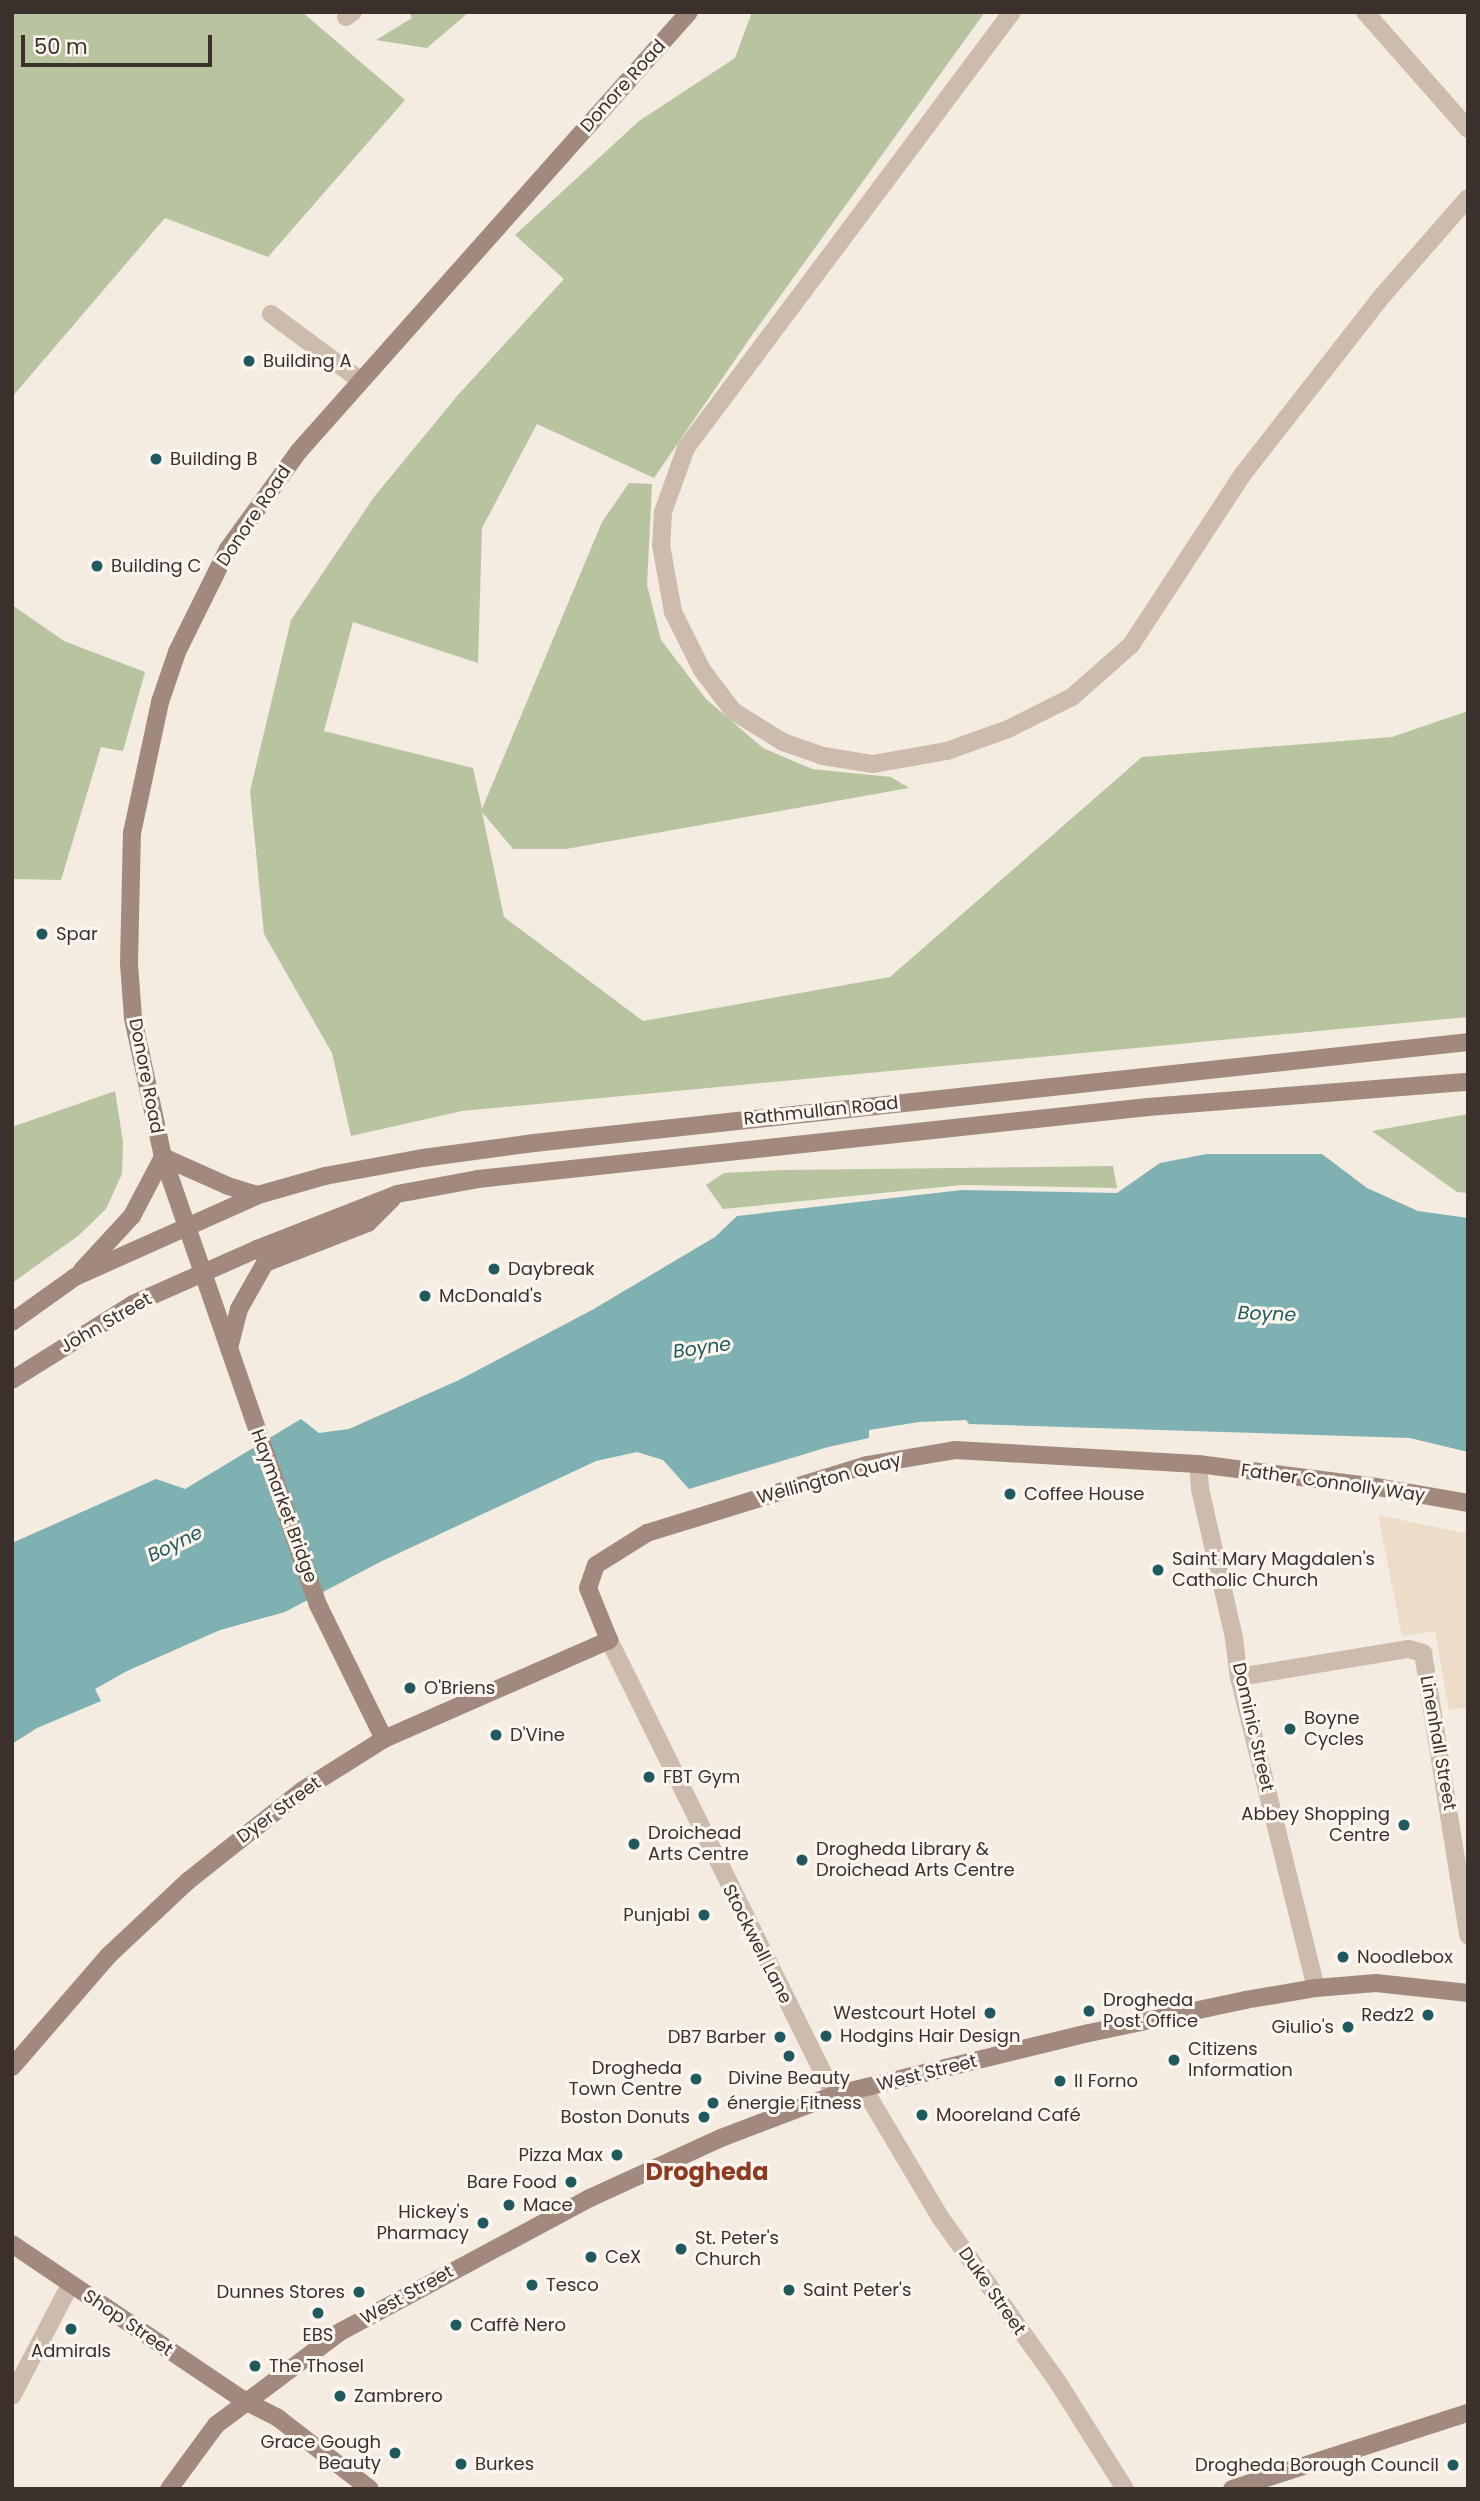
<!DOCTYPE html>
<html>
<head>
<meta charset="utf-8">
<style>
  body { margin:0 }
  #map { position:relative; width:1480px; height:2501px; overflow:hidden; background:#f4ebe1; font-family:Poppins,sans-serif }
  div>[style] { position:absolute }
  .green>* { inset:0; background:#b8c4a0 }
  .plaza>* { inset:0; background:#ecdcc8 }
  .water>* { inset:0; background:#7fb0b2 }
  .street>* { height:18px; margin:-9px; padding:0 9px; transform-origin:9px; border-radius:9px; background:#cdbbac }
  .secondary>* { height:18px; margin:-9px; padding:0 9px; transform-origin:9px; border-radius:9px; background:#a18a7d }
  .dots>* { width:19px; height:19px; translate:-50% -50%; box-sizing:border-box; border:4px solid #fbf5ee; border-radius:50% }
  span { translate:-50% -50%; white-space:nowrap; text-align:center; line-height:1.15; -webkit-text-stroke:6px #fbf5ee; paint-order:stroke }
  .street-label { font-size:18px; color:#3b302b }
  .poi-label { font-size:18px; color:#3b302b }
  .left { translate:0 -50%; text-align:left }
  .right { translate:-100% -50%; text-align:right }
  .water-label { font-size:19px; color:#1f5a5e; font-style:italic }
  .district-label { font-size:24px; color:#8c3b22; font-weight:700 }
  .frame { position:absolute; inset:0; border:14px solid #3b302b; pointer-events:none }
  .scale { position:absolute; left:21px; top:35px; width:191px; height:32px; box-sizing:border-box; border:4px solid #3b302b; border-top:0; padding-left:9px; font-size:21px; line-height:24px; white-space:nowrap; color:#3b302b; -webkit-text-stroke:5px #fbf5ee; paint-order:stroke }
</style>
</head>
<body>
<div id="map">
  <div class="green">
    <i style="clip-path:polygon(12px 12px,302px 12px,405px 100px,268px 257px,165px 218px,12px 397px)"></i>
    <i style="clip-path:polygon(409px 12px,469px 12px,427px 48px,376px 40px,412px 18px)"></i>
    <i style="clip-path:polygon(752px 12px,985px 12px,750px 338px,654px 478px,537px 424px,482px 528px,478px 663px,353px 622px,324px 731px,473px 768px,482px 809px,602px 522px,629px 483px,652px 484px,647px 585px,661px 640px,706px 699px,763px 748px,812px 769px,891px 777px,909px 788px,566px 849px,513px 849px,482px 812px,504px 917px,643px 1021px,890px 977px,1142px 757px,1392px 737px,1468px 711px,1468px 1017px,462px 1111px,351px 1136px,332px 1053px,264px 934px,250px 791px,291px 620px,374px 497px,458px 395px,564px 279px,515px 235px,639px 121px,735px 58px)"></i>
    <i style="clip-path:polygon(12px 605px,64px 641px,145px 672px,123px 751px,101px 747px,61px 880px,12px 879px)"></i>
    <i style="clip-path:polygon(115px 1091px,123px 1142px,122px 1174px,106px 1209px,78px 1236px,12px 1283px,12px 1127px)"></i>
    <i style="clip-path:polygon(1468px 1114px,1468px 1193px,1457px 1192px,1372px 1131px)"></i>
    <i style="clip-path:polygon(1113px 1166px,1117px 1188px,962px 1185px,723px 1209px,706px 1185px,724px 1173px,783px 1170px)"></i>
  </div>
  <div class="plaza">
    <i style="clip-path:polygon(1378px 1515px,1468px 1534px,1468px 1707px,1449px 1710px,1435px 1631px,1402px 1636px)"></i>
  </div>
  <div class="water">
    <i style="clip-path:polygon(1207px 1154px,1322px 1154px,1367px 1188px,1418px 1211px,1468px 1218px,1468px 1452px,1410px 1438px,969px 1424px,966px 1420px,919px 1422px,869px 1430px,869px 1438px,828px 1447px,689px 1489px,663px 1460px,637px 1452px,596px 1461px,380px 1562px,285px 1612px,220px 1630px,127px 1671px,95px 1689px,101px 1701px,37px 1728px,12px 1744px,12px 1543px,156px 1479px,185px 1489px,301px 1419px,319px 1433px,349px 1429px,459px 1380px,592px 1310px,715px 1237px,737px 1216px,962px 1190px,1117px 1193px,1160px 1163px)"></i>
  </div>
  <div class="street">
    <i style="left:1012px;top:12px;width:544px;rotate:126.79deg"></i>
    <i style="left:686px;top:448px;width:68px;rotate:109.8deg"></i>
    <i style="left:663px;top:512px;width:33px;rotate:93deg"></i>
    <i style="left:661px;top:545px;width:68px;rotate:79.8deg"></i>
    <i style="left:673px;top:612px;width:65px;rotate:63.4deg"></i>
    <i style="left:702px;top:670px;width:51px;rotate:52.9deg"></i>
    <i style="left:733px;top:711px;width:59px;rotate:31.8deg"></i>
    <i style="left:783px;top:742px;width:42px;rotate:19.3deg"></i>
    <i style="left:823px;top:756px;width:51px;rotate:9.1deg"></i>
    <i style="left:873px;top:764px;width:75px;rotate:-10deg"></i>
    <i style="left:947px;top:751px;width:65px;rotate:-19.8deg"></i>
    <i style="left:1008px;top:729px;width:72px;rotate:-26.6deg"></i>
    <i style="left:1072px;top:697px;width:79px;rotate:-41.4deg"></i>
    <i style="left:1131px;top:645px;width:204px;rotate:-56.8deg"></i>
    <i style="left:1243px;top:474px;width:227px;rotate:-52deg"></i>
    <i style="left:1383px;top:295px;width:129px;rotate:-48.8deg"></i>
    <i style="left:1365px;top:12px;width:156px;rotate:48.6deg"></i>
    <i style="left:346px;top:17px;width:9px;rotate:-36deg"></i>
    <i style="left:271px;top:314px;width:111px;rotate:36.6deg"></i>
    <i style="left:1198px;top:1464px;width:25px;rotate:85deg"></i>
    <i style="left:1200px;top:1489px;width:153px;rotate:77.1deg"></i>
    <i style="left:1234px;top:1638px;width:39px;rotate:83deg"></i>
    <i style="left:1239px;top:1677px;width:320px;rotate:76.1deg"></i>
    <i style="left:609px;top:1640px;width:508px;rotate:63.69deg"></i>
    <i style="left:1239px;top:1677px;width:172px;rotate:-9.4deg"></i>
    <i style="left:1409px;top:1649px;width:15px;rotate:16deg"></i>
    <i style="left:1423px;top:1653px;width:286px;rotate:80.9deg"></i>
    <i style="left:864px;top:2089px;width:149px;rotate:59.3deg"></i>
    <i style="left:940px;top:2217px;width:205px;rotate:54.5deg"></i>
    <i style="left:1059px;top:2384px;width:124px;rotate:57.8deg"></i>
    <i style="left:12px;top:2396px;width:125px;rotate:-62.4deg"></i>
  </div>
  <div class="secondary">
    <i style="left:163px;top:1157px;width:71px;rotate:24deg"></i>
    <i style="left:228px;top:1186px;width:31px;rotate:17deg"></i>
    <i style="left:82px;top:1270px;width:74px;rotate:-47.2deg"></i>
    <i style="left:132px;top:1216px;width:67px;rotate:-62.3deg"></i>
    <i style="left:12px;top:1322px;width:77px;rotate:-35.5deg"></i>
    <i style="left:75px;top:1277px;width:201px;rotate:-24.1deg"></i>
    <i style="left:258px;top:1195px;width:70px;rotate:-15.8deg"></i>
    <i style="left:325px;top:1176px;width:100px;rotate:-10.4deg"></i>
    <i style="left:423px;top:1158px;width:112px;rotate:-7.7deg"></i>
    <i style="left:534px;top:1143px;width:939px;rotate:-6.17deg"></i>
    <i style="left:229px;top:1348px;width:40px;rotate:-75.6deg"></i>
    <i style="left:239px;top:1309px;width:53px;rotate:-60.5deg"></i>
    <i style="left:265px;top:1263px;width:110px;rotate:-21.2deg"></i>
    <i style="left:368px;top:1223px;width:34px;rotate:-45deg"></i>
    <i style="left:12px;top:1380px;width:143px;rotate:-32.1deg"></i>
    <i style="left:133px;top:1304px;width:136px;rotate:-23.9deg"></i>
    <i style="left:257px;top:1249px;width:150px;rotate:-21.4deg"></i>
    <i style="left:397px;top:1194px;width:82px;rotate:-10.5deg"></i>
    <i style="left:478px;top:1179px;width:674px;rotate:-6.13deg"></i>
    <i style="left:1148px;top:1107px;width:321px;rotate:-4.5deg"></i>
    <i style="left:384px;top:1739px;width:149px;rotate:-116.2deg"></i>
    <i style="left:318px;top:1605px;width:474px;rotate:-109.1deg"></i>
    <i style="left:163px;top:1157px;width:142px;rotate:-102.2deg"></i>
    <i style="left:133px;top:1018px;width:55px;rotate:-94.2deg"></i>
    <i style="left:129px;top:963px;width:130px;rotate:-88.7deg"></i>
    <i style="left:132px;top:833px;width:134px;rotate:-77.9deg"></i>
    <i style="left:160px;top:702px;width:53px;rotate:-71.2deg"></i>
    <i style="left:177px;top:652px;width:115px;rotate:-63.7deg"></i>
    <i style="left:228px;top:549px;width:121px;rotate:-54.1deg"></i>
    <i style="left:299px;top:451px;width:587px;rotate:-48.38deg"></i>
    <i style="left:12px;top:2067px;width:147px;rotate:-49.1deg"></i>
    <i style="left:108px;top:1956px;width:110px;rotate:-43.2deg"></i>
    <i style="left:188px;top:1881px;width:147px;rotate:-38.4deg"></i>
    <i style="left:303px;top:1790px;width:96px;rotate:-32.2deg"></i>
    <i style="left:384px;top:1739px;width:246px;rotate:-23.7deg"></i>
    <i style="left:609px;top:1640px;width:56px;rotate:-112deg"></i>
    <i style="left:588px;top:1588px;width:24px;rotate:-71deg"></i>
    <i style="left:596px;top:1565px;width:60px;rotate:-32.1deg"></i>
    <i style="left:647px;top:1533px;width:230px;rotate:-17.2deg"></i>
    <i style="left:867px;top:1465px;width:89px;rotate:-9.7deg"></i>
    <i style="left:955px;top:1450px;width:243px;rotate:3.3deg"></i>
    <i style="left:1198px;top:1464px;width:180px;rotate:7.3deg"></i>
    <i style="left:1377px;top:1487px;width:92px;rotate:10deg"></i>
    <i style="left:12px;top:2244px;width:281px;rotate:34deg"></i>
    <i style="left:245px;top:2401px;width:37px;rotate:27deg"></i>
    <i style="left:278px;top:2418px;width:116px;rotate:37.7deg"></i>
    <i style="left:169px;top:2489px;width:79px;rotate:-53.7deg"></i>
    <i style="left:216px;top:2425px;width:155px;rotate:-36.9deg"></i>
    <i style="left:340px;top:2332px;width:284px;rotate:-28.2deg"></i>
    <i style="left:590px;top:2198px;width:144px;rotate:-24.6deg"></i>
    <i style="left:721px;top:2138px;width:121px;rotate:-20.8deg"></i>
    <i style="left:834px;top:2095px;width:262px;rotate:-13.7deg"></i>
    <i style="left:1089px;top:2033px;width:159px;rotate:-11.9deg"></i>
    <i style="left:1245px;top:2000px;width:72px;rotate:-9.6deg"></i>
    <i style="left:1316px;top:1988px;width:60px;rotate:-4.8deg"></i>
    <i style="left:1376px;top:1983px;width:93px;rotate:6.2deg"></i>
    <i style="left:1232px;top:2489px;width:248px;rotate:-17.9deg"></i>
  </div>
  <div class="dots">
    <i style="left:249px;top:361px;background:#1f5a5e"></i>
    <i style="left:156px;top:459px;background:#1f5a5e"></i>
    <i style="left:97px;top:566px;background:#1f5a5e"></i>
    <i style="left:42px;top:934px;background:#1f5a5e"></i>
    <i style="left:494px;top:1269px;background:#1f5a5e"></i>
    <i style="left:425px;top:1296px;background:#1f5a5e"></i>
    <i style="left:1010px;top:1494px;background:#1f5a5e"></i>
    <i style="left:1158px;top:1570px;background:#1f5a5e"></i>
    <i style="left:410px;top:1688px;background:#1f5a5e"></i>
    <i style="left:1290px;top:1729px;background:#1f5a5e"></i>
    <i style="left:496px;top:1735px;background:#1f5a5e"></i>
    <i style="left:649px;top:1777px;background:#1f5a5e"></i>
    <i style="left:1404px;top:1825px;background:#1f5a5e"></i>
    <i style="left:634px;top:1844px;background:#1f5a5e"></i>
    <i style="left:802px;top:1860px;background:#1f5a5e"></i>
    <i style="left:704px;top:1915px;background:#1f5a5e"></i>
    <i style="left:1343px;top:1957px;background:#1f5a5e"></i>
    <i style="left:1089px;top:2011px;background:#1f5a5e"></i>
    <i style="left:990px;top:2013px;background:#1f5a5e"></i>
    <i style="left:1428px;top:2015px;background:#1f5a5e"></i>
    <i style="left:1348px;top:2027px;background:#1f5a5e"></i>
    <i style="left:826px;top:2036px;background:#1f5a5e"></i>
    <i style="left:780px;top:2037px;background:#1f5a5e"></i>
    <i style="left:789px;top:2056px;background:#1f5a5e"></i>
    <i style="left:1174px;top:2060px;background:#1f5a5e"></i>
    <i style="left:696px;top:2079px;background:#1f5a5e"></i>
    <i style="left:1060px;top:2081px;background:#1f5a5e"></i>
    <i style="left:713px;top:2103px;background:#1f5a5e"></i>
    <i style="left:922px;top:2115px;background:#1f5a5e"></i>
    <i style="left:704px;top:2117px;background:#1f5a5e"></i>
    <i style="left:617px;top:2155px;background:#1f5a5e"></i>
    <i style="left:571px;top:2182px;background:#1f5a5e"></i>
    <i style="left:509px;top:2205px;background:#1f5a5e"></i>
    <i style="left:483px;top:2223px;background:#1f5a5e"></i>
    <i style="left:681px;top:2249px;background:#1f5a5e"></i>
    <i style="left:591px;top:2257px;background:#1f5a5e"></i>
    <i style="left:532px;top:2285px;background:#1f5a5e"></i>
    <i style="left:789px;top:2290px;background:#1f5a5e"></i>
    <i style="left:359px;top:2292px;background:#1f5a5e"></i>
    <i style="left:318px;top:2313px;background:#1f5a5e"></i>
    <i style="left:456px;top:2325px;background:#1f5a5e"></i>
    <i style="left:71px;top:2329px;background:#1f5a5e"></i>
    <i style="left:255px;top:2366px;background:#1f5a5e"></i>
    <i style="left:340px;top:2396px;background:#1f5a5e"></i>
    <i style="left:395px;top:2453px;background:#1f5a5e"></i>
    <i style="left:461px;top:2464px;background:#1f5a5e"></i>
    <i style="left:1453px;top:2465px;background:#1f5a5e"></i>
  </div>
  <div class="street-label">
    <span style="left:623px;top:86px;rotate:-48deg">Donore Road</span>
    <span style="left:254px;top:516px;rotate:-56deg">Donore Road</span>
    <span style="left:146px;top:1076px;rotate:79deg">Donore Road</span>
    <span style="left:821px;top:1111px;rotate:-6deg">Rathmullan Road</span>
    <span style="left:106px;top:1323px;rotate:-30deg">John Street</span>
    <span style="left:829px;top:1479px;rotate:-15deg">Wellington Quay</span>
    <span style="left:1333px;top:1483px;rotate:8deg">Father Connolly Way</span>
    <span style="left:284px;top:1506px;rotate:70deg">Haymarket Bridge</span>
    <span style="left:1253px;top:1727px;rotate:77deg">Dominic Street</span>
    <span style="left:1438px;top:1743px;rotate:80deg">Linenhall Street</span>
    <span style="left:279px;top:1810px;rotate:-36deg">Dyer Street</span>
    <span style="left:757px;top:1944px;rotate:63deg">Stockwell Lane</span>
    <span style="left:927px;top:2073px;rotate:-14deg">West Street</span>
    <span style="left:992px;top:2291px;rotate:55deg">Duke Street</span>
    <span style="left:407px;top:2295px;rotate:-29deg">West Street</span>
    <span style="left:128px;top:2323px;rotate:34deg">Shop Street</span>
  </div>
  <div class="poi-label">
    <span class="left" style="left:263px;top:361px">Building A</span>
    <span class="left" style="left:170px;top:459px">Building B</span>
    <span class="left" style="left:111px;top:566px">Building C</span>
    <span class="left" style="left:56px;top:934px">Spar</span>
    <span class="left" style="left:508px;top:1269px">Daybreak</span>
    <span class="left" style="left:439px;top:1296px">McDonald's</span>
    <span class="left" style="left:1024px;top:1494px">Coffee House</span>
    <span class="left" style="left:1172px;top:1570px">Saint Mary Magdalen's<br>Catholic Church</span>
    <span class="left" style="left:424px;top:1688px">O'Briens</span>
    <span class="left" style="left:1304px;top:1729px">Boyne<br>Cycles</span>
    <span class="left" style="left:510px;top:1735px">D'Vine</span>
    <span class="left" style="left:663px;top:1777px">FBT Gym</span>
    <span class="right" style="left:1390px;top:1825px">Abbey Shopping<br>Centre</span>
    <span class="left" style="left:648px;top:1844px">Droichead<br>Arts Centre</span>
    <span class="left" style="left:816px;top:1860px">Drogheda Library &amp;<br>Droichead Arts Centre</span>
    <span class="right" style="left:690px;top:1915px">Punjabi</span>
    <span class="left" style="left:1357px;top:1957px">Noodlebox</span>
    <span class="left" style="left:1103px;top:2011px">Drogheda<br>Post Office</span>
    <span class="right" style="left:976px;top:2013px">Westcourt Hotel</span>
    <span class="right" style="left:1414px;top:2015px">Redz2</span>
    <span class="right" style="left:1334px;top:2027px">Giulio's</span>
    <span class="left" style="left:840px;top:2036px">Hodgins Hair Design</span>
    <span class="right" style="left:766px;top:2037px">DB7 Barber</span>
    <span class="left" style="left:1188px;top:2060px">Citizens<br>Information</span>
    <span class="right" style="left:682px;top:2079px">Drogheda<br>Town Centre</span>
    <span style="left:789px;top:2078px">Divine Beauty</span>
    <span class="left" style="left:1074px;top:2081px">Il Forno</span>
    <span class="left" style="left:727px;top:2103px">énergie Fitness</span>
    <span class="left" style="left:936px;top:2115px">Mooreland Café</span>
    <span class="right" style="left:690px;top:2117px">Boston Donuts</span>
    <span class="right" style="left:603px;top:2155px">Pizza Max</span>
    <span class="right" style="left:557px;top:2182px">Bare Food</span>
    <span class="left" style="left:523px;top:2205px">Mace</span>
    <span class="right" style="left:469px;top:2223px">Hickey's<br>Pharmacy</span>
    <span class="left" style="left:695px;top:2249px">St. Peter's<br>Church</span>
    <span class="left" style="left:605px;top:2257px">CeX</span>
    <span class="left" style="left:546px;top:2285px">Tesco</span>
    <span class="left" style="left:803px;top:2290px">Saint Peter's</span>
    <span class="right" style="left:345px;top:2292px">Dunnes Stores</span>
    <span class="left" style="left:470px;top:2325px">Caffè Nero</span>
    <span style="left:318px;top:2335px">EBS</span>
    <span style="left:71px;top:2351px">Admirals</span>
    <span class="left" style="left:269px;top:2366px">The Thosel</span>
    <span class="left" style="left:354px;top:2396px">Zambrero</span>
    <span class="right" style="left:381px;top:2453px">Grace Gough<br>Beauty</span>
    <span class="left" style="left:475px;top:2464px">Burkes</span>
    <span class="right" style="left:1439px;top:2465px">Drogheda Borough Council</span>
  </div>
  <div class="water-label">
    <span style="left:1267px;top:1314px;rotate:2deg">Boyne</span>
    <span style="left:702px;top:1348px;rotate:-8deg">Boyne</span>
    <span style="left:175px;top:1544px;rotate:-26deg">Boyne</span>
  </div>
  <div class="district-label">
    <span style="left:707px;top:2172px">Drogheda</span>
  </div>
  <div class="frame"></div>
  <div class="scale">50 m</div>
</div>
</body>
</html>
